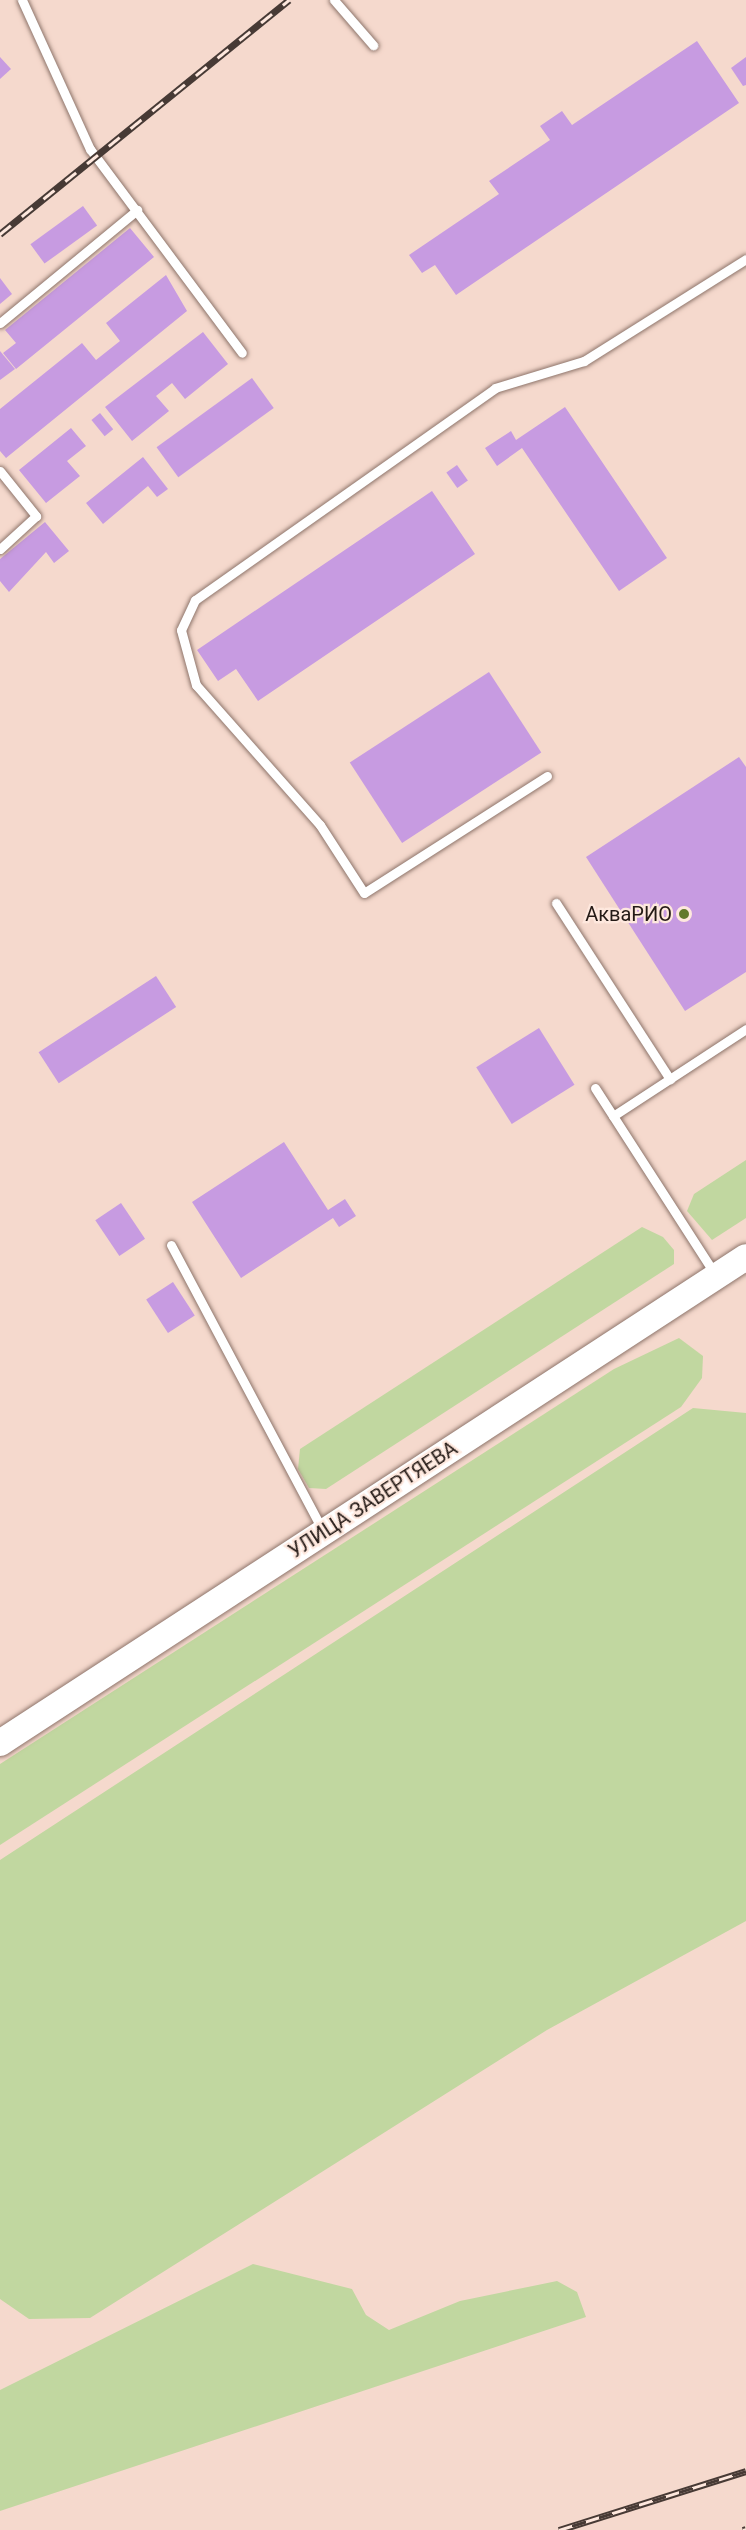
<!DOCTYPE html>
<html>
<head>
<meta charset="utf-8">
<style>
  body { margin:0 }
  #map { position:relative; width:746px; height:2530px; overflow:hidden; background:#f5d9cd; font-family:Roboto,sans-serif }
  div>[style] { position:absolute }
  .green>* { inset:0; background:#c1d7a0 }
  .building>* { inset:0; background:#c79be1; transform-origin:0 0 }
  .roads { filter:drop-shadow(0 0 2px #8e756b) drop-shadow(0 0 2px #8e756b) }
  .service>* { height:9px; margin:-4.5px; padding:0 4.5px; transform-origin:4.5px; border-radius:4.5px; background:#fff }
  .secondary>* { height:26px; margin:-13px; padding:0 13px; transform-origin:13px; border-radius:13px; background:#fff }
  .rail>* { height:7px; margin-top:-3.5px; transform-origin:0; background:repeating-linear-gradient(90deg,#fee8de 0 14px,#473a35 0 28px); box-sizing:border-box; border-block:2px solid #473a35 }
  .dots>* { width:16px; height:16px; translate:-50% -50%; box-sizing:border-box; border:3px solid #fee8de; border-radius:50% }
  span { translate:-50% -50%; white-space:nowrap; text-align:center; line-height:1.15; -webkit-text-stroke:4.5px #fee8de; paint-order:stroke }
  .poi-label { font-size:20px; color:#241a16 }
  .right { translate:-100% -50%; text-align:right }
  .street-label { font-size:20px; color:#241a16 }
</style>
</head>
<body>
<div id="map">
  <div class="green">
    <i style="clip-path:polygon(746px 1160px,746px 1218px,712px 1240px,687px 1211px,694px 1194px)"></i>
    <i style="clip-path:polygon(642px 1227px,663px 1237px,674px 1250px,674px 1264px,326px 1489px,309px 1488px,298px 1469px,300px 1449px)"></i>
    <i style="clip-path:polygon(679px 1338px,703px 1356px,702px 1378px,681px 1407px,0 1845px,0 1764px,614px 1369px)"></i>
    <i style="clip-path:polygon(693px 1408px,746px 1413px,746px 1921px,547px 2030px,90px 2318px,29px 2319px,0 2299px,0 1860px)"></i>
    <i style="clip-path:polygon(253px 2264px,352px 2289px,366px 2315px,389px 2330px,460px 2301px,557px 2281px,577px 2292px,586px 2317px,0 2511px,0 2390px)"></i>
  </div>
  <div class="building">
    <i style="clip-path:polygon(697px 41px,739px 103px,456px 295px,435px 265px,422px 273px,409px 255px,499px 194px,489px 181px,550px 140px,540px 126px,562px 111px,572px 125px)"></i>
    <i style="clip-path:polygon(0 57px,11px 69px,0 79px)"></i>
    <i style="clip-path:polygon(746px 57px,746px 85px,743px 86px,731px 68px)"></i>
    <i style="left:83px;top:206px;width:24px;height:65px;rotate:54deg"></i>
    <i style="clip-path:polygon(130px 228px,154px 257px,16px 369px,3px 353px,16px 343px,5px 330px)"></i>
    <i style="clip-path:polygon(166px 275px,187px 311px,6px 458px,0 451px,0 409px,82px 343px,96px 360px,120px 341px,106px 323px)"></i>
    <i style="clip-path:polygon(0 278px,12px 294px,0 304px)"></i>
    <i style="clip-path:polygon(203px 332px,228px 364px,185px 399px,172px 383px,156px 396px,169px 411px,132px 441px,105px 407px)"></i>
    <i style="clip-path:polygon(0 351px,15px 369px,0 380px)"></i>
    <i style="left:252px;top:378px;width:37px;height:118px;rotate:54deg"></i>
    <i style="clip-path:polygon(565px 407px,667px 558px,619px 591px,522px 448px,497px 466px,485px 448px,511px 431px,516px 440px)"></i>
    <i style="left:100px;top:413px;width:21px;height:11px;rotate:51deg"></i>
    <i style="clip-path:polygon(71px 428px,86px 446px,67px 461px,80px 476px,46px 503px,19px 470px)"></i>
    <i style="clip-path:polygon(143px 457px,168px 489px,157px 497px,148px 486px,103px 524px,86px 503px)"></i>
    <i style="left:457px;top:465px;width:19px;height:13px;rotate:55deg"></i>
    <i style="clip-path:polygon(432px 491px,475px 554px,258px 701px,236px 669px,218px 681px,197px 650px)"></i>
    <i style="clip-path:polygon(45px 522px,69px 551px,54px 563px,46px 552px,9px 592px,0 581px,0 559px)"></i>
    <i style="left:489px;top:672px;width:96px;height:166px;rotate:57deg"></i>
    <i style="clip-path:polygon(739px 757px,746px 767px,746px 972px,685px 1011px,586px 857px)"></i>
    <i style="left:156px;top:976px;width:37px;height:140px;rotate:57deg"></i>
    <i style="left:539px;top:1028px;width:67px;height:74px;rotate:58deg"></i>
    <i style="clip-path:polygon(284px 1142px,328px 1210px,345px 1199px,356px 1216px,339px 1227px,333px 1218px,241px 1278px,192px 1202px)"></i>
    <i style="left:121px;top:1203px;width:43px;height:31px;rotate:56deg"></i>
    <i style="left:173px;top:1282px;width:40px;height:32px;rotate:57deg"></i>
  </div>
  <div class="roads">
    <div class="service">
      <i style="left:22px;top:0;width:164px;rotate:65.5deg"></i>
      <i style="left:90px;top:149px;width:254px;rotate:53.3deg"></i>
      <i style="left:334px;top:0;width:60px;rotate:49.1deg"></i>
      <i style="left:0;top:323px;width:178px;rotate:-39.5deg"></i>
      <i style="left:0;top:471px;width:58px;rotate:51.3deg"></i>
      <i style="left:36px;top:516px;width:49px;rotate:137.5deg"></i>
      <i style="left:547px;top:776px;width:217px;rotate:147.4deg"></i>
      <i style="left:364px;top:893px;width:81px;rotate:-122.9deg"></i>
      <i style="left:320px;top:825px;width:187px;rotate:-131.5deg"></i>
      <i style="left:196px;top:685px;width:57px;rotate:-105.3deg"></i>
      <i style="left:181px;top:630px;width:33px;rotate:-65deg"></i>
      <i style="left:195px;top:600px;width:367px;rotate:-35.2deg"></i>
      <i style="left:495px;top:388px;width:93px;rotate:-16.9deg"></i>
      <i style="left:584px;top:361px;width:191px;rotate:-32.2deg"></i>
      <i style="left:556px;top:903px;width:210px;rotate:57.1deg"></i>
      <i style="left:595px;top:1088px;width:221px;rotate:57.2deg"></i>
      <i style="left:613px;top:1116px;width:159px;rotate:-33.2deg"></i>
      <i style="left:171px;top:1245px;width:324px;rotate:62deg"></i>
    </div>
    <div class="secondary">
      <i style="left:0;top:1743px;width:890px;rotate:-33.08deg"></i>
    </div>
  </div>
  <div class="rail">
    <i style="left:0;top:234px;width:372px;rotate:-39deg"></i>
    <i style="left:559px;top:2530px;width:196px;rotate:-17.5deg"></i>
    <i style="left:743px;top:2530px;width:3px;rotate:-18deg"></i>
  </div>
  <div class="dots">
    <i style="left:684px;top:914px;background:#62792b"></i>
  </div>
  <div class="poi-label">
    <span class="right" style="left:672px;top:914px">АкваРИО</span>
  </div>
  <div class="street-label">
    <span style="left:373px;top:1500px;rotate:-33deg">УЛИЦА ЗАВЕРТЯЕВА</span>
  </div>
</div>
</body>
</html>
